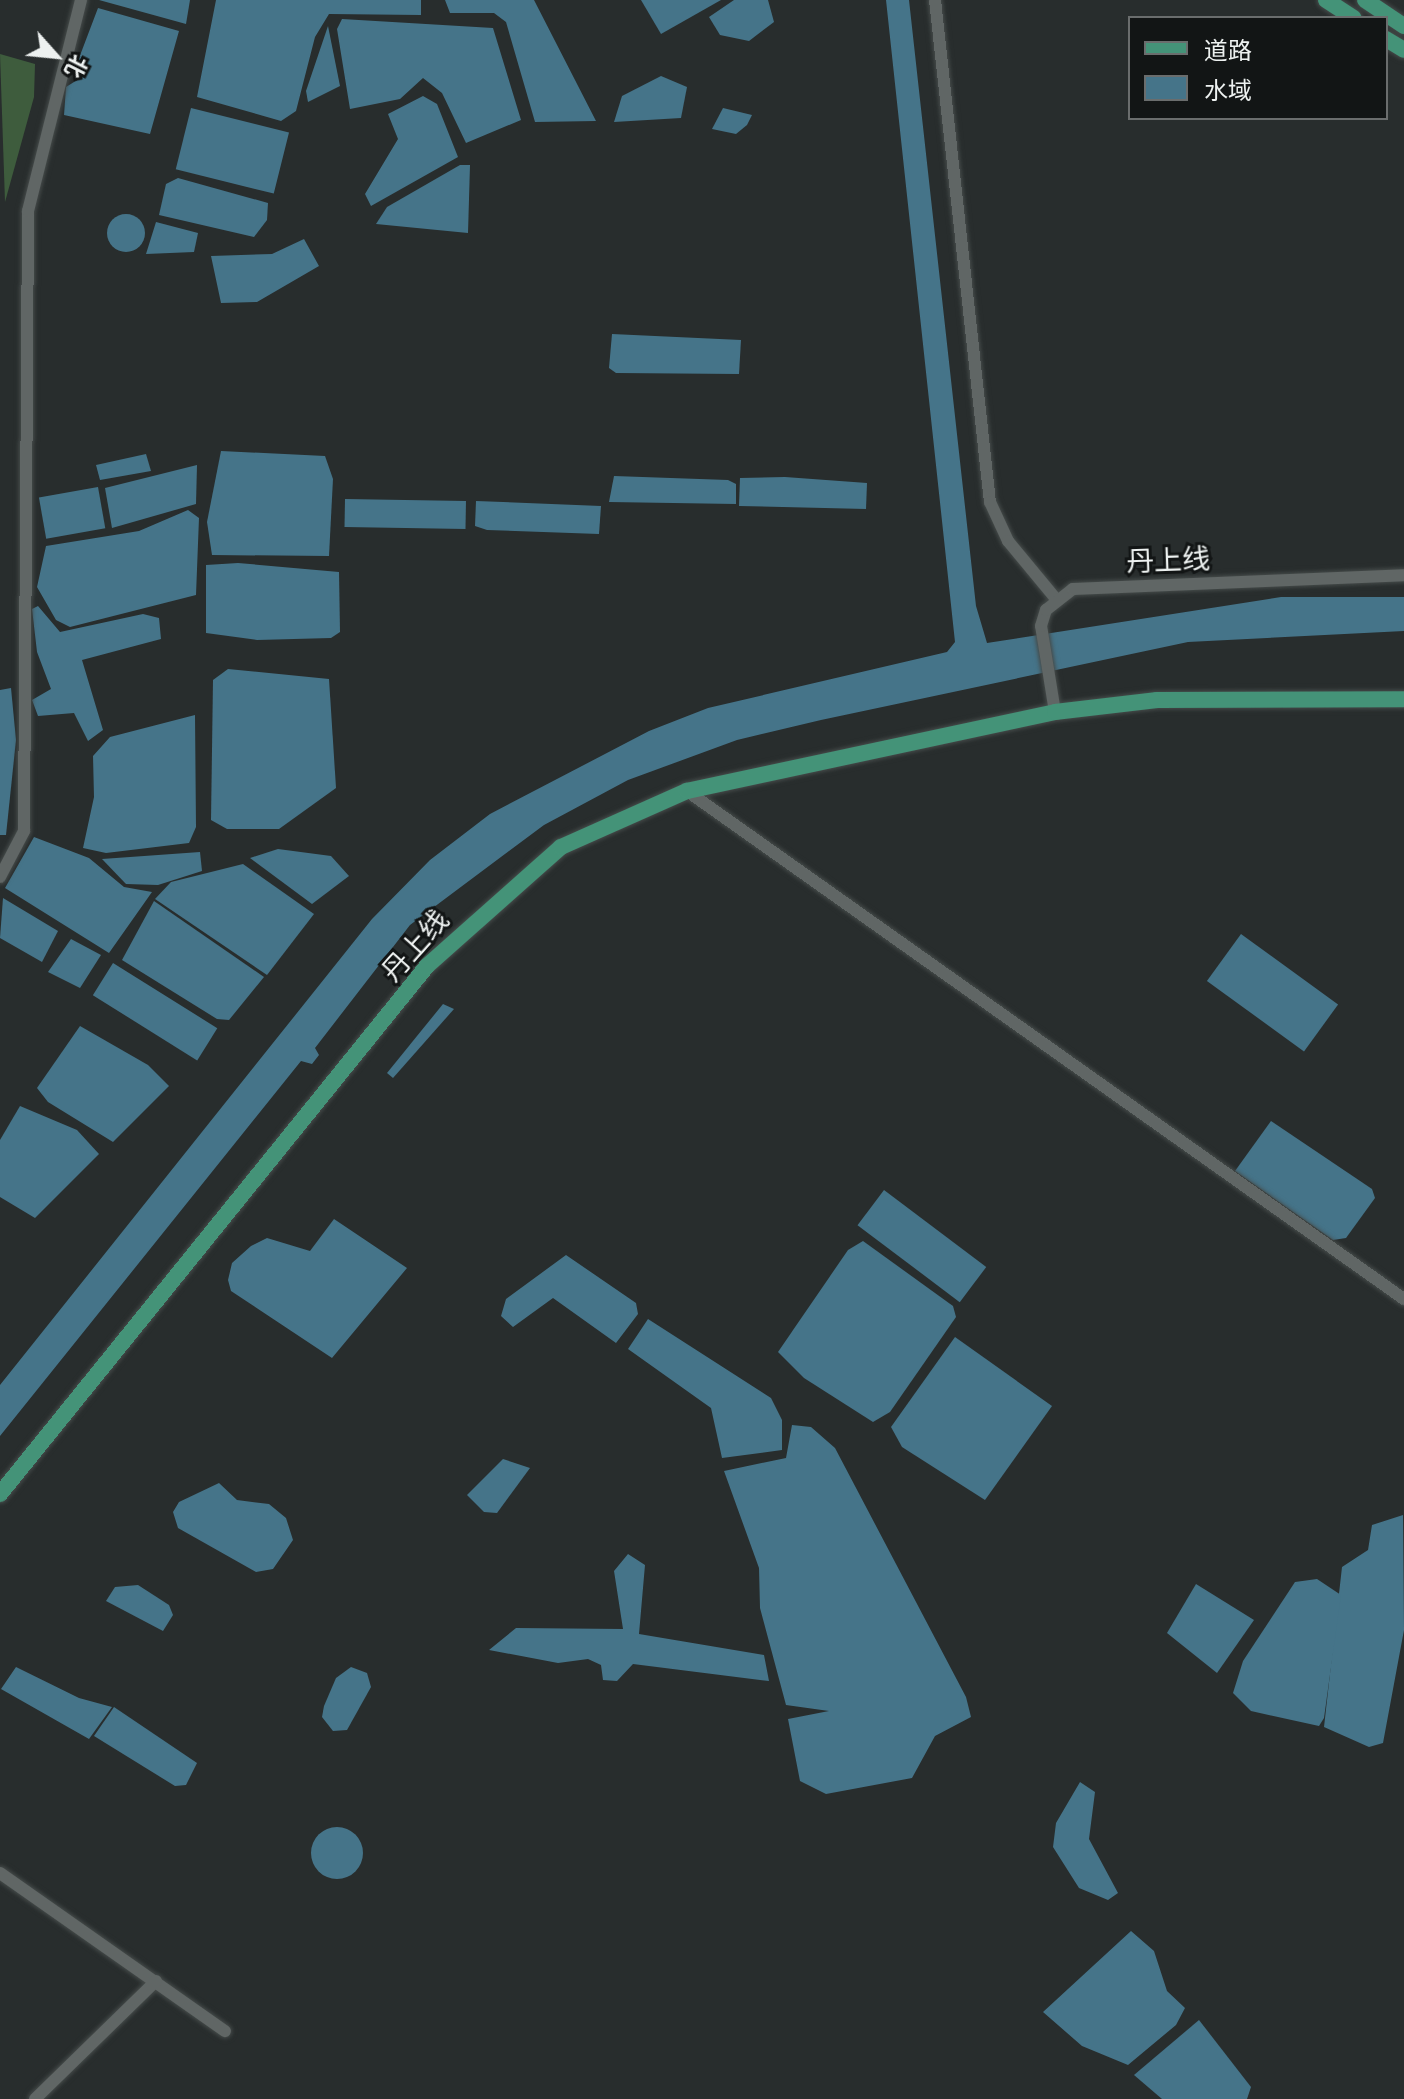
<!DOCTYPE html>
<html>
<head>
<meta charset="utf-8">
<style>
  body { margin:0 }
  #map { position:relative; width:1404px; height:2099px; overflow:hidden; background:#282d2d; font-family:"Noto Serif","Noto Sans SC",serif }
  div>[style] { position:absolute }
  .forest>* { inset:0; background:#3e5c3d }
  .water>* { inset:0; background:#457489; transform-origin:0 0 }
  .round { border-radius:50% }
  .roads { filter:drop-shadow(0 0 2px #454b4a) drop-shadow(0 0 2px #454b4a) }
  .minor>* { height:12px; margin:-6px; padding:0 6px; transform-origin:6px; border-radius:6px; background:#606665 }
  .major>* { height:16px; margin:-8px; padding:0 8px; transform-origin:8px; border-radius:8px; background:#449378 }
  span { translate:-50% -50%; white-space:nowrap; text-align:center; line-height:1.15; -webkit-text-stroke:6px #121515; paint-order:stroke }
  .street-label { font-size:28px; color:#edf1f0 }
  .legend { position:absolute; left:1128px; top:16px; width:260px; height:104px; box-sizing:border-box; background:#121515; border:2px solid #6a6d6d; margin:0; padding:10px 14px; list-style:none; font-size:24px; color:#edf1f0 }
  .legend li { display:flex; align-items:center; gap:16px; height:40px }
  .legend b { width:40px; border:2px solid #6a6d6d }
  .north { position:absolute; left:16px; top:16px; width:80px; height:80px; -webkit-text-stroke:6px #121515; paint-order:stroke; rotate:117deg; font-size:22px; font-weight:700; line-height:32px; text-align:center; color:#edf1f0 }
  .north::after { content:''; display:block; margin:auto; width:28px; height:36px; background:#edf1f0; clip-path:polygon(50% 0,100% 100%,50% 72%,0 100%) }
</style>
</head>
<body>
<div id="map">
  <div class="forest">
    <i style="clip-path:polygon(0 54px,35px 64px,34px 97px,5px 202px)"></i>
  </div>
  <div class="water">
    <i style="clip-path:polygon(99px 0,190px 0,186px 24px)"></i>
    <i style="clip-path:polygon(216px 0,421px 0,421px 15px,329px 14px,315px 37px,296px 111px,281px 121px,197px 97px)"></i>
    <i style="clip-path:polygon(445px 0,534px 0,596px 121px,535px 122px,506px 22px,494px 13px,450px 13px)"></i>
    <i style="clip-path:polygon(641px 0,721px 0,661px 34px)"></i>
    <i style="clip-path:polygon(734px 0,768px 0,774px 22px,749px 41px,720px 35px,709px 17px)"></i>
    <i style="clip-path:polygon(886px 0,909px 0,976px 606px,987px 643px,1281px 597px,1404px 597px,1404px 631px,1188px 642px,821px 720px,737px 740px,628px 780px,544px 825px,410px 925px,315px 1048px,319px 1055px,312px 1064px,301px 1061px,0 1436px,0 1385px,372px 919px,430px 860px,490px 814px,649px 731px,708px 708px,947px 652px,955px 642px)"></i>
    <i style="clip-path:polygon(98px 8px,179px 31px,150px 134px,64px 115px,66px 87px,82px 77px,76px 66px)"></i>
    <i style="clip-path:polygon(342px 19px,493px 28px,521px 120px,466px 143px,442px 93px,423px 78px,400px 99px,350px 109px,337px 29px)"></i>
    <i style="clip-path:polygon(328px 26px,340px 86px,308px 102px,306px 91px)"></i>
    <i style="clip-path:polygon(661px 76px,687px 87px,681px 118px,614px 122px,622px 96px)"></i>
    <i style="clip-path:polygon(423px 96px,437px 104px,458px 157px,371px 206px,365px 194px,398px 139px,388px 114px)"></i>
    <i style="left:191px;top:108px;width:101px;height:63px;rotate:14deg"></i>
    <i style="clip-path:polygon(723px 108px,752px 115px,747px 125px,736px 134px,712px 129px)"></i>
    <i style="clip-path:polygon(460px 165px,470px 165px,468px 233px,376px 224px,387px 207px)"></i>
    <i style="clip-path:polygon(178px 178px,268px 203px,267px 220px,254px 237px,159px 215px,166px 184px)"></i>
    <i class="round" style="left:107px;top:214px;width:38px;height:38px"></i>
    <i style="clip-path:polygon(156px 222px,198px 233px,194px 252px,146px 254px)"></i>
    <i style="clip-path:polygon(304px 239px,319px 266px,257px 302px,221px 303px,211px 256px,272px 254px)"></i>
    <i style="clip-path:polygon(612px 334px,741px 340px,739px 374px,616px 373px,609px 368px)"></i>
    <i style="clip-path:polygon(221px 451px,325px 456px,333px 479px,329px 556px,212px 555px,207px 522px)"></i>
    <i style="clip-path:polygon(146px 454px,151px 471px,100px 480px,96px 465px)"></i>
    <i style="clip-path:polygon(197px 465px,196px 504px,112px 528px,105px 488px)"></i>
    <i style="clip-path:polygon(614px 476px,728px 480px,736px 484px,736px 504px,609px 502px)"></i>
    <i style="clip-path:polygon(785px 477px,867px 483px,866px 509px,739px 506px,740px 478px)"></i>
    <i style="left:98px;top:487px;width:42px;height:60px;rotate:80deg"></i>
    <i style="left:345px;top:499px;width:121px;height:28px;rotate:1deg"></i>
    <i style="clip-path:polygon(476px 501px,601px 506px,599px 534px,487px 530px,475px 526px)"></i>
    <i style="clip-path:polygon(188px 510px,199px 518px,196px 595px,70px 627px,56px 620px,37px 587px,46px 546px,139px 531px)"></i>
    <i style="clip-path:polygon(238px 563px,339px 572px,340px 632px,331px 638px,257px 640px,206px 633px,206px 565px)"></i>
    <i style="clip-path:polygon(38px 606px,60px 632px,143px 614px,159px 618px,161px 639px,82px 660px,103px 730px,88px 741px,74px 713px,38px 716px,32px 700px,51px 689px,37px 652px,32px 609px)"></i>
    <i style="clip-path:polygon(228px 669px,329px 679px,336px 788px,279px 829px,227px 829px,211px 820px,213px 680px)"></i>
    <i style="clip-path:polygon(11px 688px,16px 740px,6px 835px,0 835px,0 690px)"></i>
    <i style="clip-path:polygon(195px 715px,196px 827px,189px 843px,106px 853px,83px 848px,94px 797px,93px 756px,110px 737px)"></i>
    <i style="clip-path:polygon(34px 837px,89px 858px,124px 887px,152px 892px,109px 953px,5px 888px)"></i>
    <i style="clip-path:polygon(278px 849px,331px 856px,349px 876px,312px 904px,250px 858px)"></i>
    <i style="clip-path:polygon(200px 852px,202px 871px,158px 885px,126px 884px,102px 859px)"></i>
    <i style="clip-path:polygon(243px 864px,314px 914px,267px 975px,155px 899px,171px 882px)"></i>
    <i style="clip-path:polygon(3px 898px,58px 931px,42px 962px,0 938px)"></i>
    <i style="clip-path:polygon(154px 901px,264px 977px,229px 1020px,217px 1019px,122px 960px)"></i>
    <i style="left:1241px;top:934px;width:120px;height:58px;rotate:36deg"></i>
    <i style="clip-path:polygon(71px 939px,101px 955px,80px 988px,48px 972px)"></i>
    <i style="left:113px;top:963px;width:123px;height:38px;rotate:32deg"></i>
    <i style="clip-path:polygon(443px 1004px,454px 1009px,393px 1078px,387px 1073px)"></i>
    <i style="clip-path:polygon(80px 1026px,148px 1065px,169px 1086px,113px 1142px,48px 1102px,37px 1088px)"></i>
    <i style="clip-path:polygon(20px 1106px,77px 1130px,99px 1154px,35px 1218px,0 1197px,0 1140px)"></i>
    <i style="clip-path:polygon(1271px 1121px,1372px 1189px,1375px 1198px,1346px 1238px,1333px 1240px,1235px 1171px)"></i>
    <i style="left:884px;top:1190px;width:128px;height:44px;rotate:37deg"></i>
    <i style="clip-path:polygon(334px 1219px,407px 1268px,332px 1358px,231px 1291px,228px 1280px,232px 1263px,251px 1246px,267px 1238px,310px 1251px)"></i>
    <i style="clip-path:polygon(863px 1241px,953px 1306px,956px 1317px,890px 1412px,873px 1422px,804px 1378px,778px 1352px,848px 1250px)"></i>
    <i style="clip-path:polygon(566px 1255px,636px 1303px,638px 1314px,616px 1343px,553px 1298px,513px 1327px,501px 1316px,506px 1299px)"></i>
    <i style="clip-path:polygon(648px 1319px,771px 1398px,782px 1420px,782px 1450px,722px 1458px,711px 1408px,628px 1349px)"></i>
    <i style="clip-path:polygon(955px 1337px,1052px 1406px,985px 1500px,902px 1447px,891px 1427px)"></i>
    <i style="clip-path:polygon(792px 1425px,811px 1427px,835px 1448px,966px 1697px,971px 1717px,935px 1736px,912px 1778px,826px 1794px,800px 1781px,788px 1719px,829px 1711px,786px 1705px,760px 1608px,759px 1568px,724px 1471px,786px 1458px)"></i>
    <i style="clip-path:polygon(503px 1459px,530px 1468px,497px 1513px,484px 1512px,467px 1495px)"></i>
    <i style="clip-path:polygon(219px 1483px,237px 1500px,269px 1504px,286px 1518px,293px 1540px,273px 1569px,256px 1572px,178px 1528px,173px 1512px,179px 1502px)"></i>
    <i style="clip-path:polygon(1403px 1515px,1404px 1630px,1383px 1743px,1369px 1747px,1324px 1727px,1342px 1567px,1368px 1550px,1372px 1525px)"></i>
    <i style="clip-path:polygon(628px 1554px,645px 1565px,639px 1634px,764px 1655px,769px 1681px,633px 1664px,617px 1681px,603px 1680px,601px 1665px,588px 1659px,558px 1663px,489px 1650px,516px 1628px,623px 1629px,614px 1571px)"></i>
    <i style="clip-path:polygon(1317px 1579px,1341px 1595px,1324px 1718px,1319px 1726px,1251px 1711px,1233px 1693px,1243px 1661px,1295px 1582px)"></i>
    <i style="clip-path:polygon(1196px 1584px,1254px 1620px,1217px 1673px,1167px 1633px)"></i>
    <i style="clip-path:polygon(138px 1585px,169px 1605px,173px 1615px,163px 1631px,106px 1601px,115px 1587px)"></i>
    <i style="clip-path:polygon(16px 1667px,79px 1698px,112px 1707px,89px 1739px,1px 1689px)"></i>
    <i style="clip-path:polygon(351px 1667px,367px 1673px,371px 1687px,347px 1730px,333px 1731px,322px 1717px,324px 1706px,336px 1678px)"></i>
    <i style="clip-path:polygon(114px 1707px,197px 1763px,186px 1785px,175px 1786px,94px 1736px)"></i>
    <i style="clip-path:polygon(1080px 1782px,1095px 1792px,1089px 1839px,1118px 1893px,1108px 1900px,1079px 1888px,1053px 1847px,1056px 1823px)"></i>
    <i class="round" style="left:311px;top:1827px;width:52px;height:52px"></i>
    <i style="clip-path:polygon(1131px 1931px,1154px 1951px,1167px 1991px,1185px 2008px,1176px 2025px,1128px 2065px,1082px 2046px,1043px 2012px)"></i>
    <i style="clip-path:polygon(1199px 2020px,1251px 2087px,1247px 2099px,1162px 2099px,1134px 2075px)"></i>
  </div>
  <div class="roads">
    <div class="minor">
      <i style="left:935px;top:0;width:505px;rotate:83.75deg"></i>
      <i style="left:990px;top:502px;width:43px;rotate:65.2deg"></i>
      <i style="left:1008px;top:541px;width:75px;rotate:50.4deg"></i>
      <i style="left:1055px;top:712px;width:87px;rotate:-99.2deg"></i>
      <i style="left:1041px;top:626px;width:17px;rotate:-73deg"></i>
      <i style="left:1046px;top:610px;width:34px;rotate:-38deg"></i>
      <i style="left:1073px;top:589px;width:331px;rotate:-2.4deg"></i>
      <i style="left:687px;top:791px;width:879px;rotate:35.32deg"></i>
      <i style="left:0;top:877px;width:52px;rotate:-62.4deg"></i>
      <i style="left:24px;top:831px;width:620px;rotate:-89.63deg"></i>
      <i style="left:28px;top:211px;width:218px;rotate:-75.9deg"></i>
      <i style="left:0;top:1873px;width:275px;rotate:35.1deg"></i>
      <i style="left:35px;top:2099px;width:169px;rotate:-44.3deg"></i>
    </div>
    <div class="major">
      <i style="left:1326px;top:0;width:33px;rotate:33deg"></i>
      <i style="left:1365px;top:0;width:47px;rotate:33.7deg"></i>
      <i style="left:1386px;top:39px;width:21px;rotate:31deg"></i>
      <i style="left:0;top:1494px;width:679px;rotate:-51.04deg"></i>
      <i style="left:427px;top:966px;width:179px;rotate:-41.6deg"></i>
      <i style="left:561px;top:847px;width:138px;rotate:-24deg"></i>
      <i style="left:687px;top:791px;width:376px;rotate:-12.1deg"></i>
      <i style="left:1055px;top:712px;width:103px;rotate:-6.7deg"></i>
      <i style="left:1157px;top:700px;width:247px;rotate:-0.2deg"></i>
    </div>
  </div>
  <div class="street-label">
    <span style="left:1168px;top:559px;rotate:-2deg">丹上线</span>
    <span style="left:414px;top:945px;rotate:-48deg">丹上线</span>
  </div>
  <ul class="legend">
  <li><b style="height:10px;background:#449378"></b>道路</li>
  <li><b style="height:22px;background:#457489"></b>水域</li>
  </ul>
  <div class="north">北</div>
</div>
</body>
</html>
